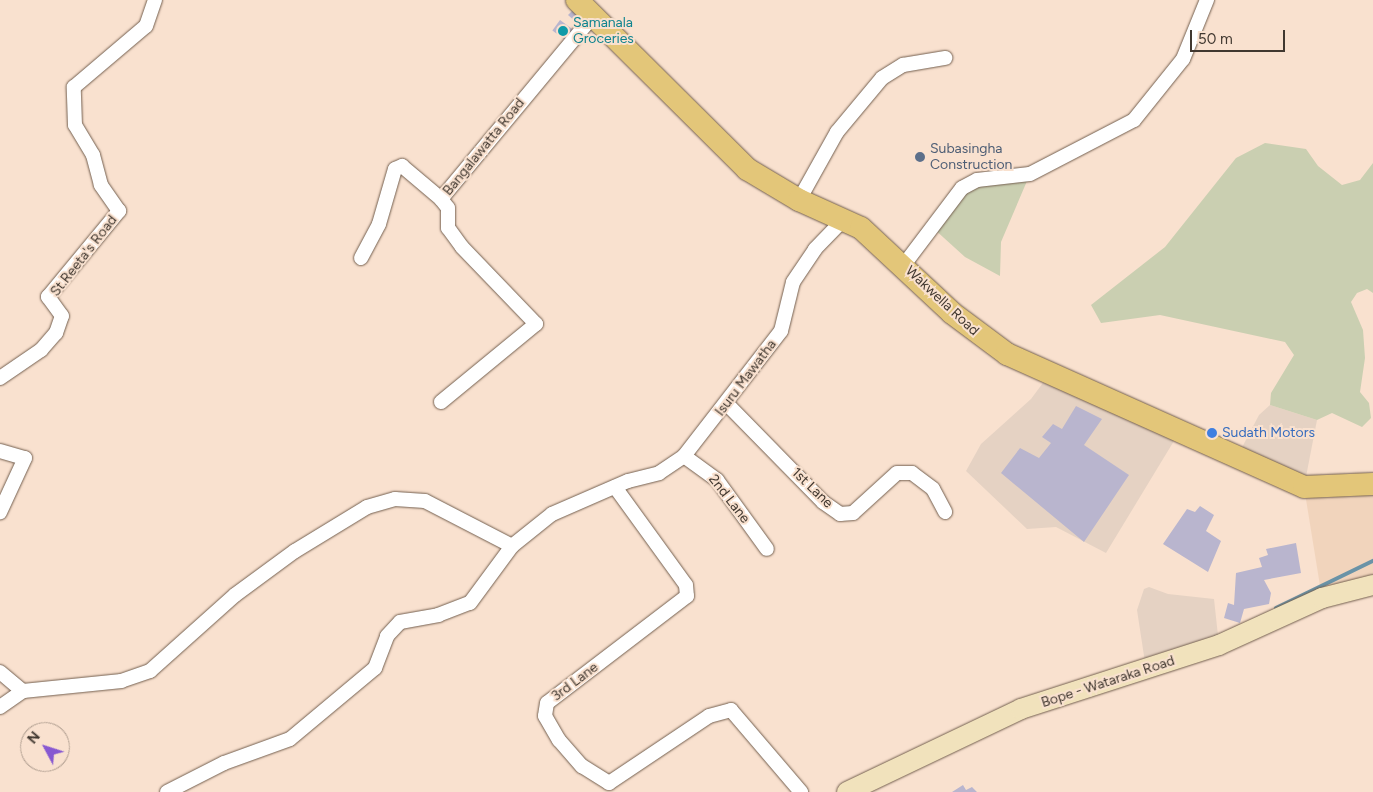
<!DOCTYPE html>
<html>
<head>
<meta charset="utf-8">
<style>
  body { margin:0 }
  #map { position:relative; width:1373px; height:792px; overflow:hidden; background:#f9e1cf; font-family:Figtree,sans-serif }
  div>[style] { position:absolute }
  .built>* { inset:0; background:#f1d4bc }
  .industrial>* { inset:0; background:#e5d2c3 }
  .green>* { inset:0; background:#cacfb1 }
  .stream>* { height:4px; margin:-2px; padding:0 2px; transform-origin:2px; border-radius:2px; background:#6a93a7 }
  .building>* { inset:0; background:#b9b5ce; transform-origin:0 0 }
  .roads { filter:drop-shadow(0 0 1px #735f4f) drop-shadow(0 0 1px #735f4f) }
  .street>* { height:14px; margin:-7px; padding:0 7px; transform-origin:7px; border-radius:7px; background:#fff }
  .secondary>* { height:20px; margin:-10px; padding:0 10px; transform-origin:10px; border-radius:10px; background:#f1e2bc }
  .primary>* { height:22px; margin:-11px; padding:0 11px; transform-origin:11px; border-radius:11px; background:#e3c679 }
  .dots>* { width:14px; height:14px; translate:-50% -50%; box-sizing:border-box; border:2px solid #f9e1cf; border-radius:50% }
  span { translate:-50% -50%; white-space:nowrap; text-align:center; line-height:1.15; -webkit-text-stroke:4px #f9e1cf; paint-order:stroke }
  .culture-label { font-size:14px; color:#0d838f }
  .left { translate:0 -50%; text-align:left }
  .street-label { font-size:14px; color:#413830 }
  .service-label { font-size:14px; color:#4e5e75 }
  .shop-label { font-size:14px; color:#366cbe }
  .north { position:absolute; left:20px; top:722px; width:50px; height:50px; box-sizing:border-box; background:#f9e1cf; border:1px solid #af9d8f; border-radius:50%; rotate:310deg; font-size:14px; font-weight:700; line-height:20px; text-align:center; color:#413830 }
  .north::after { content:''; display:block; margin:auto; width:18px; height:22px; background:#8758d1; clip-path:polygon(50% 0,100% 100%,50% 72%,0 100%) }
  .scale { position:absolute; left:1190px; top:30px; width:95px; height:22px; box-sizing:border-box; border:2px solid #413830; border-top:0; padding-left:6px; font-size:15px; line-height:18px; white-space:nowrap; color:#413830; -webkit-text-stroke:4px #f9e1cf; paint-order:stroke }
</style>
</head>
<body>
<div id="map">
  <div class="built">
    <i style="clip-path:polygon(1373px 484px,1373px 585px,1322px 598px,1304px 487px)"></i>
  </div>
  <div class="industrial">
    <i style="clip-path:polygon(1051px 372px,1180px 431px,1106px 553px,1056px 527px,1027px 529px,966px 471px,981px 444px,1031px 399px)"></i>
    <i style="clip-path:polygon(1270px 405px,1317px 420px,1304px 487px,1237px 457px,1259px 415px)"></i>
    <i style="clip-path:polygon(1149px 587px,1168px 594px,1214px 599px,1219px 645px,1146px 669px,1137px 610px,1144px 589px)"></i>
  </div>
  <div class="green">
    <i style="clip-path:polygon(1265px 143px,1306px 149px,1318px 166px,1342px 185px,1360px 180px,1373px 163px,1373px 293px,1367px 289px,1357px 293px,1351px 302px,1363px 330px,1365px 358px,1360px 392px,1369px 403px,1371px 418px,1362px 427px,1332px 413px,1317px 420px,1270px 405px,1271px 393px,1294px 355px,1285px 342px,1160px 315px,1101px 323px,1091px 305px,1165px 247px,1236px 158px)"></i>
    <i style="clip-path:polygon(1030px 174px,1001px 242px,1000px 276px,965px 257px,933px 228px,962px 188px)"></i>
  </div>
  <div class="stream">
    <i style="left:1276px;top:608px;width:108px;rotate:-25.9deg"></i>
  </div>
  <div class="building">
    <i style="clip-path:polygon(573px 10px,582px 17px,577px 23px,568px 15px)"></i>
    <i style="left:560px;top:20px;width:19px;height:13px;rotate:36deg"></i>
    <i style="clip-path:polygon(1076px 406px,1102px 419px,1084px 445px,1129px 475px,1084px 542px,1001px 473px,1020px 448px,1039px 458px,1051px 443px,1042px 437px,1053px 424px,1062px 429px)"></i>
    <i style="clip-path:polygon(1200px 506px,1214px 515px,1206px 531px,1221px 541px,1208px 572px,1163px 544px,1187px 509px,1195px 512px)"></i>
    <i style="clip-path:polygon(1296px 543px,1301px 573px,1264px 580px,1271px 593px,1269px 604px,1244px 609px,1240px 623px,1224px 618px,1228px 603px,1234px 605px,1236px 573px,1262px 567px,1259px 558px,1268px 555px,1266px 549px)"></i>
    <i style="clip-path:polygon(963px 785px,966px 790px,972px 787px,977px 792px,952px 792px)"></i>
  </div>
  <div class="roads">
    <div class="street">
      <i style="left:799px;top:200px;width:78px;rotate:-60.8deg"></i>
      <i style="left:837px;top:132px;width:70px;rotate:-50.2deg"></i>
      <i style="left:882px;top:78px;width:25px;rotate:-32deg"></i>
      <i style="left:903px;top:65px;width:43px;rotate:-9.5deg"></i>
      <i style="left:361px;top:258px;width:38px;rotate:-62deg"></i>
      <i style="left:379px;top:224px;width:57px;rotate:-73.8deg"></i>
      <i style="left:395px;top:169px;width:8px;rotate:-23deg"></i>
      <i style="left:402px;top:166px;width:51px;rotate:40.2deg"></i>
      <i style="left:903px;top:266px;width:98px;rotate:-52.9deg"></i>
      <i style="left:962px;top:188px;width:17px;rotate:-28deg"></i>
      <i style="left:977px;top:180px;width:53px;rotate:-6.5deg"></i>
      <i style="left:1030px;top:174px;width:117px;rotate:-27.4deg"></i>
      <i style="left:1134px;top:120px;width:78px;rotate:-51.2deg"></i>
      <i style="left:1183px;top:59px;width:64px;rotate:-67.9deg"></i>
      <i style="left:0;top:378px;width:50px;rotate:-34.3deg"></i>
      <i style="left:41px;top:350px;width:23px;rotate:-49deg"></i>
      <i style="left:56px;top:333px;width:18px;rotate:-71deg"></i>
      <i style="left:62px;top:316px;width:24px;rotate:-126deg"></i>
      <i style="left:48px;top:297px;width:112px;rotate:-50.5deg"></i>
      <i style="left:119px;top:211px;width:32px;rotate:-125deg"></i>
      <i style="left:101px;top:185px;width:31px;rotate:-105deg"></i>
      <i style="left:93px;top:155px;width:35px;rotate:-121deg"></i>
      <i style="left:75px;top:125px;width:38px;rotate:-92deg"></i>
      <i style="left:74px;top:87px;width:94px;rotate:-40.3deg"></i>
      <i style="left:146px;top:26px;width:28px;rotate:-71deg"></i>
      <i style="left:441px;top:402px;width:123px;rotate:-39.4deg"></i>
      <i style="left:536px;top:324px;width:107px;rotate:-133.9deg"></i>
      <i style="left:462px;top:247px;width:24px;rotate:-126deg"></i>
      <i style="left:448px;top:228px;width:20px;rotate:-90deg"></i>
      <i style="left:448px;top:208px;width:11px;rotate:-128deg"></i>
      <i style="left:441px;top:199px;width:236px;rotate:-50.3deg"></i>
      <i style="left:728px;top:405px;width:136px;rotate:45.6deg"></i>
      <i style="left:823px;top:502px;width:21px;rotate:35deg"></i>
      <i style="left:840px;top:514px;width:13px;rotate:-4deg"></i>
      <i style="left:853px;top:513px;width:59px;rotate:-42.3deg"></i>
      <i style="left:897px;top:473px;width:15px"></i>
      <i style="left:912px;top:473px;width:26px;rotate:37deg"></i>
      <i style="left:933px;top:489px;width:26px;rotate:62deg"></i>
      <i style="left:0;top:451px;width:26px;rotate:16deg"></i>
      <i style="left:25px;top:458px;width:60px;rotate:114.8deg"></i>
      <i style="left:684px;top:456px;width:41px;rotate:36deg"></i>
      <i style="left:717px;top:480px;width:85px;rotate:54.1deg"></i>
      <i style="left:615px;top:487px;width:121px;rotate:54.1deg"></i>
      <i style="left:686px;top:585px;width:11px;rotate:85deg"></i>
      <i style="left:687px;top:596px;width:176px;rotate:142.6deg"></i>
      <i style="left:547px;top:703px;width:13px;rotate:99deg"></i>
      <i style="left:545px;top:716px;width:28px;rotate:60deg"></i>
      <i style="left:559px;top:740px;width:35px;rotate:49deg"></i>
      <i style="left:582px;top:766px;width:32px;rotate:32deg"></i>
      <i style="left:609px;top:783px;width:120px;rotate:-33.8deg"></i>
      <i style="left:709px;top:716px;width:23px;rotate:-15deg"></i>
      <i style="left:731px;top:710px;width:108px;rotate:49.5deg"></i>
      <i style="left:0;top:672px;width:30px;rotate:40deg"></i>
      <i style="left:0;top:707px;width:28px;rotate:-35deg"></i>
      <i style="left:23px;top:691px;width:99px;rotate:-5.8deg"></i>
      <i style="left:121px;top:681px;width:31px;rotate:-19deg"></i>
      <i style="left:150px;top:671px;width:114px;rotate:-41.8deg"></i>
      <i style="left:235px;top:595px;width:74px;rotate:-36.3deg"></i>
      <i style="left:295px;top:551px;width:84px;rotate:-31.4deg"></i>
      <i style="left:367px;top:507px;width:29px;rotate:-16deg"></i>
      <i style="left:395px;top:499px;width:30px;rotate:4deg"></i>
      <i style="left:425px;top:501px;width:98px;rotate:27.3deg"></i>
      <i style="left:167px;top:792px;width:64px;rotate:-27deg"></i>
      <i style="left:224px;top:763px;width:70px;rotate:-20deg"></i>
      <i style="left:290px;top:739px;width:111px;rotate:-39.9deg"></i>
      <i style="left:375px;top:668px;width:34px;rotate:-69deg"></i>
      <i style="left:387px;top:636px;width:19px;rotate:-47deg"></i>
      <i style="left:400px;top:622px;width:39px;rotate:-10deg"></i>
      <i style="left:438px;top:615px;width:34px;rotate:-21deg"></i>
      <i style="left:470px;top:603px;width:71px;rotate:-53.6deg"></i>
      <i style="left:512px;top:546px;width:51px;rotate:-38.7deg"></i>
      <i style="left:552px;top:514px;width:83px;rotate:-23.5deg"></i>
      <i style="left:628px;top:481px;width:32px;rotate:-14deg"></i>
      <i style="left:659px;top:473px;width:30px;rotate:-34deg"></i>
      <i style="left:684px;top:456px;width:158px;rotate:-52.2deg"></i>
      <i style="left:781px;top:331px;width:50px;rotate:-76.2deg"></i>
      <i style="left:793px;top:282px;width:40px;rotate:-56deg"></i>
      <i style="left:815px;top:249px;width:43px;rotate:-45.9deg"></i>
    </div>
    <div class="secondary">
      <i style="left:847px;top:792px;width:193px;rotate:-25.5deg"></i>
      <i style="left:1021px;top:709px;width:208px;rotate:-17.9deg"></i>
      <i style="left:1219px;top:645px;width:113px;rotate:-24.5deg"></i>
      <i style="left:1322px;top:598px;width:53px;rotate:-14.3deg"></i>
    </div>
    <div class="primary">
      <i style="left:577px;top:0;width:240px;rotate:44.8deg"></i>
      <i style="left:747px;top:169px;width:61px;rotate:30.8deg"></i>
      <i style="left:799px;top:200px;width:68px;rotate:24.3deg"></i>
      <i style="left:861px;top:228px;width:125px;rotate:43deg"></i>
      <i style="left:952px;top:313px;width:69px;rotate:36.7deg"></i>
      <i style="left:1007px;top:354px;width:325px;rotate:24.1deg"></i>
      <i style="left:1304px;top:487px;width:69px;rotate:-2.5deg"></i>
    </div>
  </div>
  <div class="dots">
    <i style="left:563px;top:31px;background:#0f9aa8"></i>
    <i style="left:920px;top:157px;background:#5c6f8a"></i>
    <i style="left:1212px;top:433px;background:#3f7fe0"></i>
  </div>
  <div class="culture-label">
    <span class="left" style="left:573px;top:31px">Samanala<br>Groceries</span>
  </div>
  <div class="street-label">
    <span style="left:484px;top:147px;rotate:-51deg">Bangalawatta Road</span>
    <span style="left:84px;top:256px;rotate:-52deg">St.Reeta's Road</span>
    <span style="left:942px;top:301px;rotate:43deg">Wakwella Road</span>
    <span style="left:746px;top:378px;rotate:-53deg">Isuru Mawatha</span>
    <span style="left:812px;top:488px;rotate:44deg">1st Lane</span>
    <span style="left:729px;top:499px;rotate:52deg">2nd Lane</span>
    <span style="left:575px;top:682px;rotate:-37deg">3rd Lane</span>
    <span style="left:1108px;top:682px;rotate:-18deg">Bope - Wataraka Road</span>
  </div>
  <div class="service-label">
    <span class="left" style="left:930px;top:157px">Subasingha<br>Construction</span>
  </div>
  <div class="shop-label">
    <span class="left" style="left:1222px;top:433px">Sudath Motors</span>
  </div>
  <div class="north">N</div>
  <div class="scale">50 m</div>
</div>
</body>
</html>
